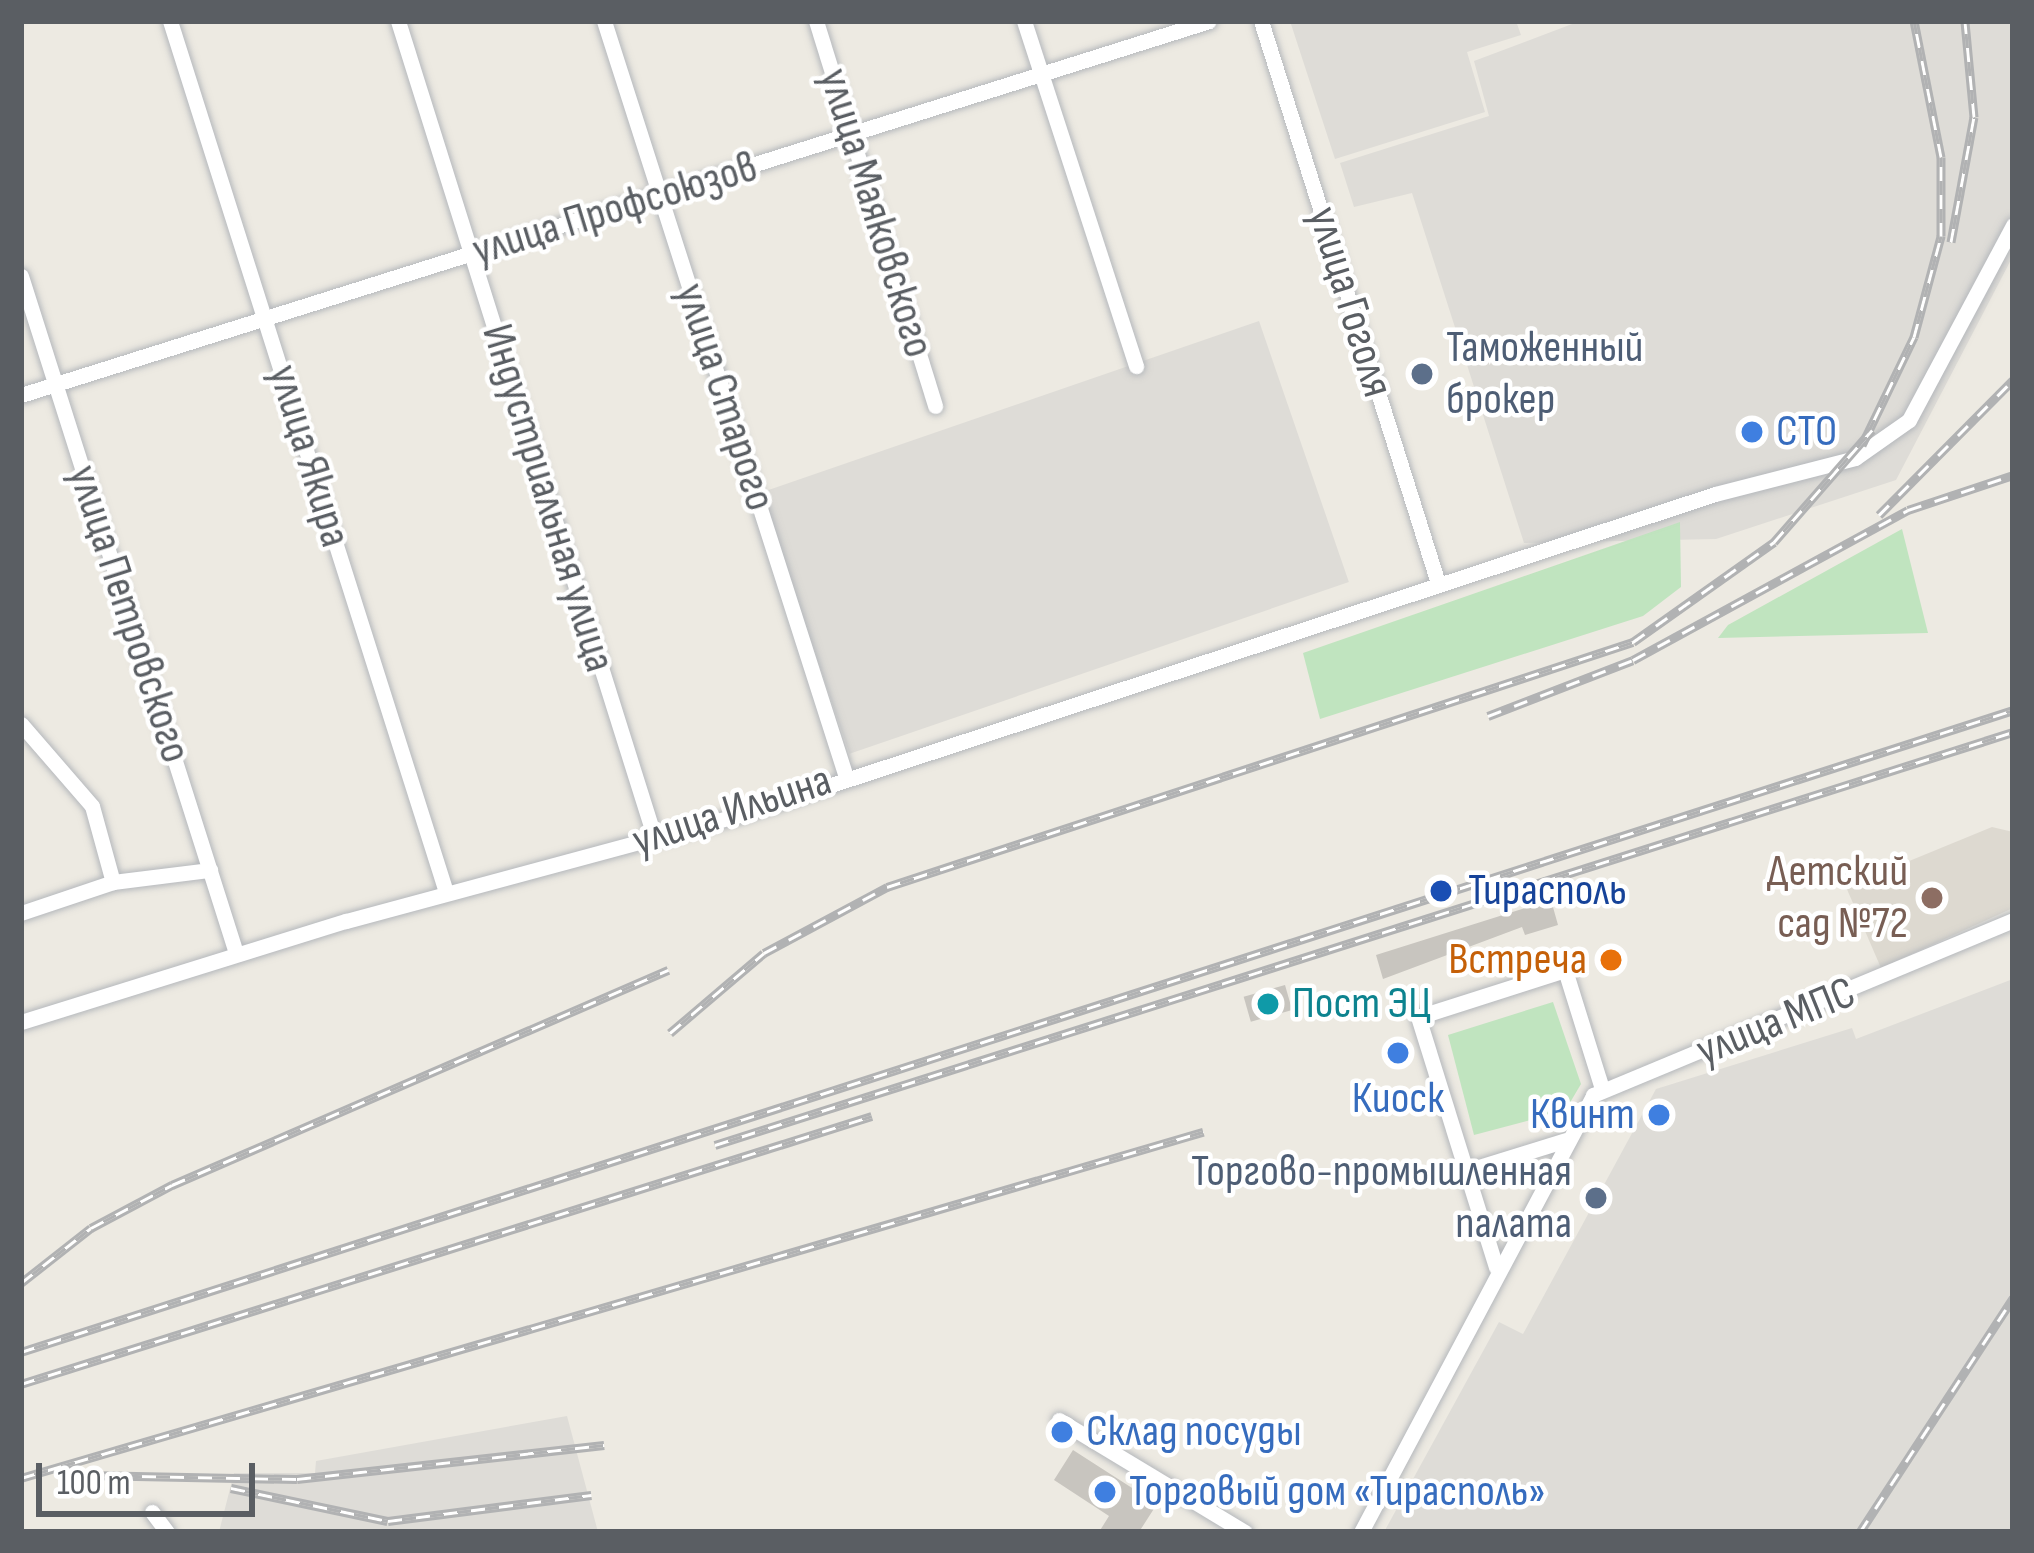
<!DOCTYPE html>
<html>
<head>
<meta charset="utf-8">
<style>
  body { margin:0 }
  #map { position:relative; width:2034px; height:1553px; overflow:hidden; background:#edeae2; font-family:"Sofia Sans Condensed",sans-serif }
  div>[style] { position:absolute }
  .industrial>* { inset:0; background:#dedcd7; transform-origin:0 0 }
  .education>* { inset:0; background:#ddd9d0 }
  .green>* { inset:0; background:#c0e4bf }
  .building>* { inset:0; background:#c8c5bf; transform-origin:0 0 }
  .roads { filter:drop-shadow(0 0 3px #b5b8bc) drop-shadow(0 0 3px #b5b8bc) }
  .minor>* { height:15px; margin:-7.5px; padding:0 7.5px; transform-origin:7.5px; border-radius:7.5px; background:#fff }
  .rail>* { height:9px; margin-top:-4.5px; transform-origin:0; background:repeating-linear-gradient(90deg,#fff 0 14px,#b1b2b3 0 28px); box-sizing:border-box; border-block:3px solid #b1b2b3 }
  .dots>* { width:33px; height:33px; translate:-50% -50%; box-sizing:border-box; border:6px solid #fff; border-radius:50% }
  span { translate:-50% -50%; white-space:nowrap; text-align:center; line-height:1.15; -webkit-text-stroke:9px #fff; paint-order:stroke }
  .street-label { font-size:45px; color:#5a5e63 }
  .service-label { font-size:45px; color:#4e5e75 }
  .left { translate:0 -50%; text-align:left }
  .right { translate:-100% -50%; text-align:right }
  .shop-label { font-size:45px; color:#366cbe }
  .education-label { font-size:45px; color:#785e54 }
  .transit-label { font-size:45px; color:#164399 }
  .food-label { font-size:45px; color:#c56008 }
  .culture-label { font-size:45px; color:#0d838f }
  .frame { position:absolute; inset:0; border:24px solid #5a5e63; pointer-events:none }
  .scale { position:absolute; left:36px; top:1463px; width:219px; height:54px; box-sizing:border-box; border:6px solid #5a5e63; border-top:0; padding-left:15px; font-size:36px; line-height:42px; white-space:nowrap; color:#5a5e63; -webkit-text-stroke:9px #fff; paint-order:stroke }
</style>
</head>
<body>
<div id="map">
  <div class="industrial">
    <i style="clip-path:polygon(1290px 21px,1516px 21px,1521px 35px,1467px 52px,1485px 112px,1335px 159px)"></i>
    <i style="clip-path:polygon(1580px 21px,2013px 21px,2013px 256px,1896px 480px,1716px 539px,1524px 543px,1412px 193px,1354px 207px,1340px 163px,1489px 116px,1474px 61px)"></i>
    <i style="left:1259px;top:321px;width:276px;height:528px;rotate:71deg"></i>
    <i style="clip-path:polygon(2013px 979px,2013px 1532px,1384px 1532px,1499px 1322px,1523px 1334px,1656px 1089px,1852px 1028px,1856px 1039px)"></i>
    <i style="clip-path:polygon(567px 1416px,598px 1532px,219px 1532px,234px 1473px,315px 1473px,316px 1461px)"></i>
  </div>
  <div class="education">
    <i style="clip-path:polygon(1992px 827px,2013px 832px,2013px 908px,1881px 968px,1846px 887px)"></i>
  </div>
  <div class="green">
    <i style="clip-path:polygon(1680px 522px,1681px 587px,1643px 616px,1320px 719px,1303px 653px)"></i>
    <i style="clip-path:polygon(1902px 529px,1928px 633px,1718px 638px,1728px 625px)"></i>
    <i style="clip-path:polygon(1553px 1002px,1581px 1084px,1565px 1111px,1474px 1135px,1448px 1035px)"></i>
  </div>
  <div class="building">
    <i style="clip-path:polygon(1551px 900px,1558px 925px,1525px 935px,1522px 927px,1383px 979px,1376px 955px)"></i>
    <i style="left:1285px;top:985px;width:26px;height:43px;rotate:74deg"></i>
    <i style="clip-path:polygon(1073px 1450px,1157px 1504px,1139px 1532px,1099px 1532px,1109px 1516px,1054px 1480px)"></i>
  </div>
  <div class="roads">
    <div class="minor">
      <i style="left:170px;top:21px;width:914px;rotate:72.42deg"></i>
      <i style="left:398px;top:21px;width:857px;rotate:72.56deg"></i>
      <i style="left:604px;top:21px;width:791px;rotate:72.25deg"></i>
      <i style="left:816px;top:21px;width:403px;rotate:72.8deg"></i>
      <i style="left:1024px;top:21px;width:363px;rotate:72deg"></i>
      <i style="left:1261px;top:21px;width:589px;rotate:72.52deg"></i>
      <i style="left:21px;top:276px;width:710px;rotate:72.38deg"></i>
      <i style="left:21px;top:395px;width:1245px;rotate:-17.47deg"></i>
      <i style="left:21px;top:724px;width:108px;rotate:49.1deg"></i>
      <i style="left:92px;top:806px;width:79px;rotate:74.6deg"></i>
      <i style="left:113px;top:882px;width:98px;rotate:-7.1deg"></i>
      <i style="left:21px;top:913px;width:97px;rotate:-18.6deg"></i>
      <i style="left:21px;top:1022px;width:340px;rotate:-17.3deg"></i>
      <i style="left:346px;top:921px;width:414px;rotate:-15.1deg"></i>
      <i style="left:746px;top:813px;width:1020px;rotate:-18.22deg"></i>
      <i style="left:1715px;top:494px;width:145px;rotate:-14.4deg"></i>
      <i style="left:1855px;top:458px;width:66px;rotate:-35.1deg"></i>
      <i style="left:1909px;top:420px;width:221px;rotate:-61.9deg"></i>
      <i style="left:1466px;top:1171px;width:105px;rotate:-17.2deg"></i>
      <i style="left:1496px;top:1267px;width:262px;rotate:-107.3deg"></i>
      <i style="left:1418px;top:1017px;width:154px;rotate:-17.7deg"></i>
      <i style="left:1565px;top:970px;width:125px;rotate:72.7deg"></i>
      <i style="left:1059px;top:1420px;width:217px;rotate:31.1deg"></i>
      <i style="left:152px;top:1512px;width:25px;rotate:53deg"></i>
      <i style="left:1361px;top:1532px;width:495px;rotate:-62deg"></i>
      <i style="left:1593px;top:1095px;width:455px;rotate:-22.6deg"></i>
    </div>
  </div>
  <div class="rail">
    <i style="left:1951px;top:242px;width:127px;rotate:-79.6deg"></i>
    <i style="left:1974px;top:117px;width:96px;rotate:-95.4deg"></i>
    <i style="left:1862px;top:445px;width:120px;rotate:-64.3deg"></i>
    <i style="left:1914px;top:337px;width:105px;rotate:-75deg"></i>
    <i style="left:1941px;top:236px;width:79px;rotate:-90deg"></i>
    <i style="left:1941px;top:157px;width:139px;rotate:-101.2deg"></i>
    <i style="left:1879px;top:515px;width:190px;rotate:-45.2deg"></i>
    <i style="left:1488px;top:716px;width:155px;rotate:-21.1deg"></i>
    <i style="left:1633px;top:660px;width:313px;rotate:-28.6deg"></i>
    <i style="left:1908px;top:510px;width:111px;rotate:-18.4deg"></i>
    <i style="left:670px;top:1033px;width:123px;rotate:-40.4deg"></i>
    <i style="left:764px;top:953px;width:140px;rotate:-28.2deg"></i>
    <i style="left:887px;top:887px;width:785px;rotate:-18.18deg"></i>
    <i style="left:1633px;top:642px;width:173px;rotate:-35.3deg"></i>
    <i style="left:1774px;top:542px;width:149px;rotate:-48.8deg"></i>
    <i style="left:715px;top:1145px;width:1362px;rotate:-17.65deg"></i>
    <i style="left:21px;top:1283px;width:89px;rotate:-38.2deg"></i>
    <i style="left:91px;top:1228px;width:92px;rotate:-28deg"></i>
    <i style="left:172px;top:1185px;width:541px;rotate:-23.44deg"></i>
    <i style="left:21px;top:1352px;width:2093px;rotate:-17.86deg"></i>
    <i style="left:21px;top:1384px;width:892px;rotate:-17.48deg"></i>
    <i style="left:86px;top:1475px;width:211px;rotate:1.1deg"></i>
    <i style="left:297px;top:1479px;width:309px;rotate:-6.3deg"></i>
    <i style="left:21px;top:1478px;width:1232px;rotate:-16.32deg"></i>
    <i style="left:231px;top:1488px;width:160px;rotate:11.9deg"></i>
    <i style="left:388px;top:1521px;width:205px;rotate:-7.3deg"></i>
    <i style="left:1860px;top:1532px;width:280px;rotate:-56.8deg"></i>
  </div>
  <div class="dots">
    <i style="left:1422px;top:374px;background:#5c6f8a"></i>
    <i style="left:1752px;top:432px;background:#3f7fe0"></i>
    <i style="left:1441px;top:891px;background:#1a4fb4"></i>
    <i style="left:1932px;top:898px;background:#8d6e63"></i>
    <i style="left:1611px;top:960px;background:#e8710a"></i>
    <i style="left:1268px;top:1004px;background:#0f9aa8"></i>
    <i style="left:1398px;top:1053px;background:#3f7fe0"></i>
    <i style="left:1659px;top:1115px;background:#3f7fe0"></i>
    <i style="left:1596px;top:1198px;background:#5c6f8a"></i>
    <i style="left:1062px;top:1432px;background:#3f7fe0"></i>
    <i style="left:1105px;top:1492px;background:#3f7fe0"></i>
  </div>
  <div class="street-label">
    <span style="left:615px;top:209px;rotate:-17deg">улица Профсоюзов</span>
    <span style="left:876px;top:213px;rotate:73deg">улица Маяковского</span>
    <span style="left:1350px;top:302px;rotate:73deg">улица Гоголя</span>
    <span style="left:725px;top:397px;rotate:72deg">улица Старого</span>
    <span style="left:309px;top:456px;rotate:73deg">улица Якира</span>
    <span style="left:548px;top:498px;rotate:73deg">Индустриальная улица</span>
    <span style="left:129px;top:614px;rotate:72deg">улица Петровского</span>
    <span style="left:732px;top:811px;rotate:-18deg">улица Ильина</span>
    <span style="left:1776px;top:1022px;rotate:-22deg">улица МПС</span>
  </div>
  <div class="service-label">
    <span class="left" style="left:1446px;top:374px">Таможенный<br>брокер</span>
    <span class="right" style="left:1572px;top:1198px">Торгово-промышленная<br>палата</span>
  </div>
  <div class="shop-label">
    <span class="left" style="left:1776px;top:432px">СТО</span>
    <span style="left:1398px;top:1099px">Киоск</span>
    <span class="right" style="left:1635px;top:1115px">Квинт</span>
    <span class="left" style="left:1086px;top:1432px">Склад посуды</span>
    <span class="left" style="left:1129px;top:1492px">Торговый дом «Тирасполь»</span>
  </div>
  <div class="education-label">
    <span class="right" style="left:1908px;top:898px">Детский<br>сад №72</span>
  </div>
  <div class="transit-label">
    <span class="left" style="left:1468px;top:891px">Тирасполь</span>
  </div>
  <div class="food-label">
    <span class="right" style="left:1587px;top:960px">Встреча</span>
  </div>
  <div class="culture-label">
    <span class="left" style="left:1292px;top:1004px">Пост ЭЦ</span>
  </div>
  <div class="frame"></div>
  <div class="scale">100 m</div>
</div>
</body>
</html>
